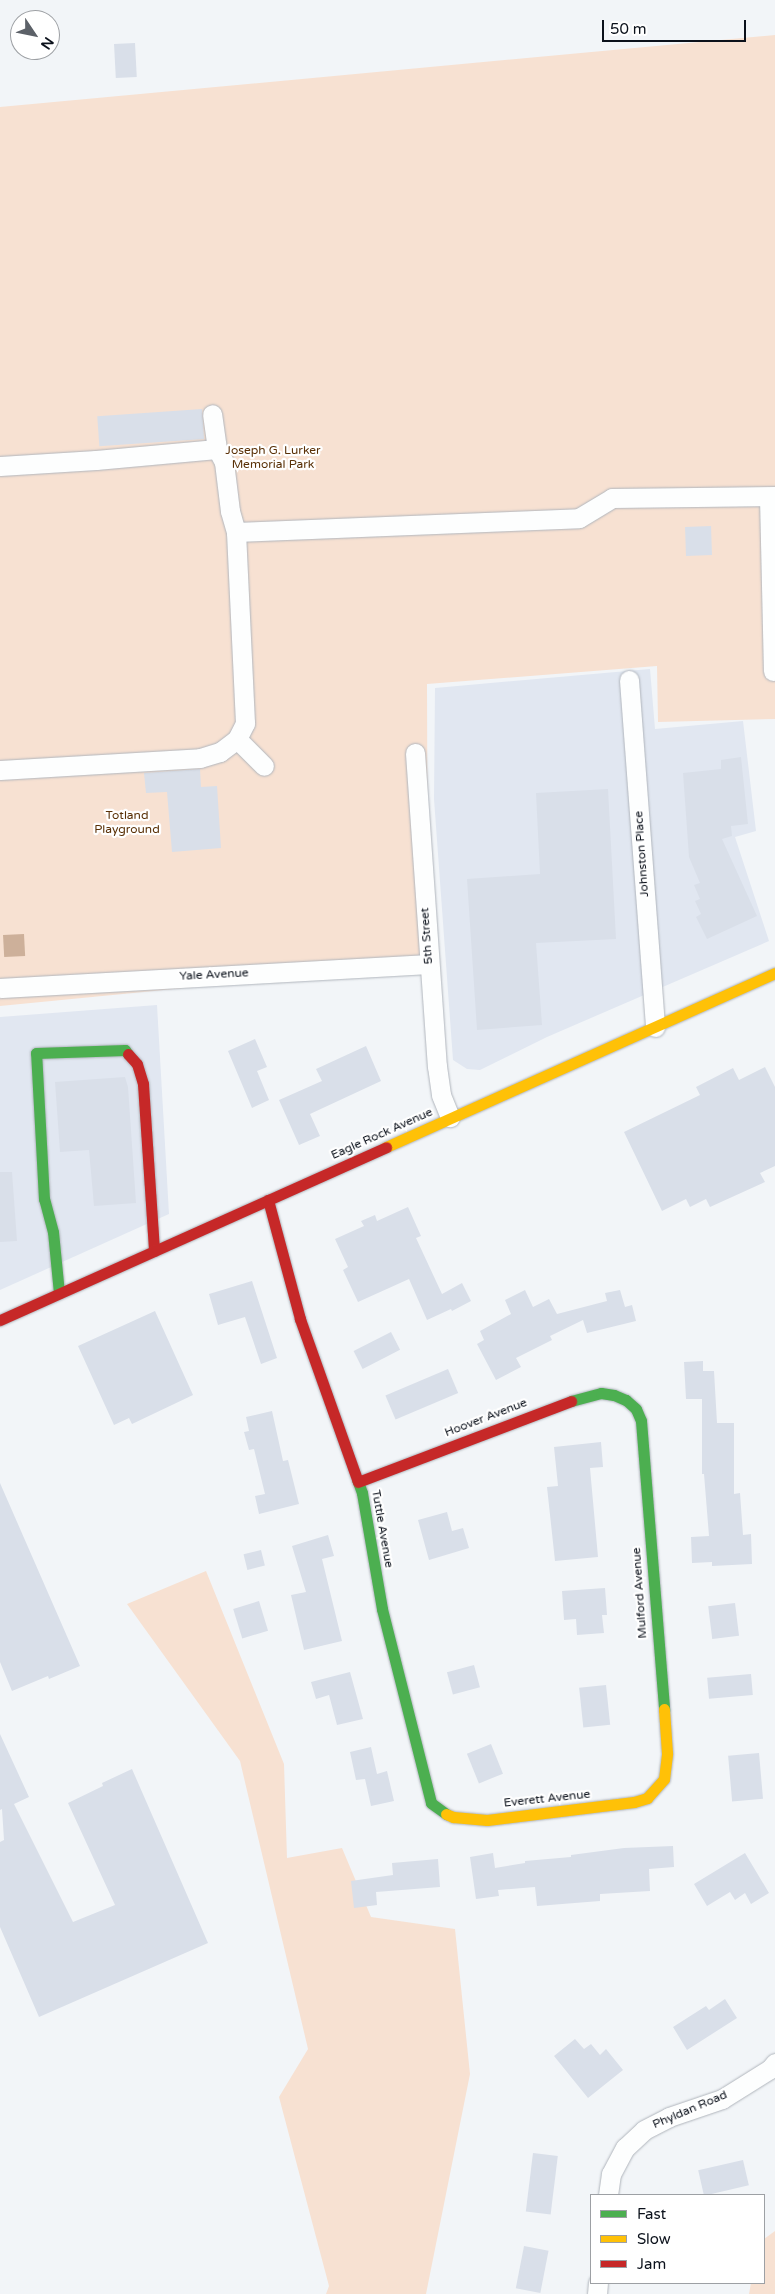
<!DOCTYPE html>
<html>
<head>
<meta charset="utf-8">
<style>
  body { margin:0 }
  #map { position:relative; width:775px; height:2294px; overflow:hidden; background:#f2f5f8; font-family:"Varela Round",sans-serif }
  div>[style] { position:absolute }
  .built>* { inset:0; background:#e1e7f1 }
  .green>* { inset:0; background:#f7e1d2 }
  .water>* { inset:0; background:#cdb09a; transform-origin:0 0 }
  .building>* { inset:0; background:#d9dfe9; transform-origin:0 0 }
  .roads { filter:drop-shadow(0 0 1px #b0b5bc) drop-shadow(0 0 1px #b0b5bc) }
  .street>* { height:19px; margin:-9.5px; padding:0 9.5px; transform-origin:9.5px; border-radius:9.5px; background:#fdfefe }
  .fast>* { height:11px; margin:-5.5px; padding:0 5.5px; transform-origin:5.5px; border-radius:5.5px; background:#4caf50 }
  .slow>* { height:11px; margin:-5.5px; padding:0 5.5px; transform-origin:5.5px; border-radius:5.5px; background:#ffc107 }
  .jam>* { height:11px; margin:-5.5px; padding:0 5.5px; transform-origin:5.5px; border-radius:5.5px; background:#c62828 }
  span { translate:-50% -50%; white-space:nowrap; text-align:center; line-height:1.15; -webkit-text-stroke:4.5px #fff; paint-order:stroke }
  .park-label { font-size:12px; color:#593006 }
  .street-label { font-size:12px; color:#0b111b }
  .legend { position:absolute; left:590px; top:2194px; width:175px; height:90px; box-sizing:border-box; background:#fff; border:1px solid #9da0a4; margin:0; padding:6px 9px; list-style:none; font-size:15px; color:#0b111b }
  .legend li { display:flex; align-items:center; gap:10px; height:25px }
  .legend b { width:25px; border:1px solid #9da0a4 }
  .north { position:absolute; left:10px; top:10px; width:50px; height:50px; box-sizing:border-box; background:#fff; border:1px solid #9da0a4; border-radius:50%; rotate:124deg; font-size:14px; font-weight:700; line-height:20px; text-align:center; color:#0b111b }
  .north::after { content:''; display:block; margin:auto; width:18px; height:22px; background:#5c6168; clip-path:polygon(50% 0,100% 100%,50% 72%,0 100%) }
  .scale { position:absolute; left:602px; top:20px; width:144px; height:22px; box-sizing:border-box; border:2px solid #0b111b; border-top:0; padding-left:6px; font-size:15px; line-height:18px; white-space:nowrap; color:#0b111b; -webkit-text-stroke:4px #fff; paint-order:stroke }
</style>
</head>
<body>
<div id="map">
  <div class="built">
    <i style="clip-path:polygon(650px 669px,655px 729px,743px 721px,756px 831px,735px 837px,769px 941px,547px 1037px,480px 1070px,467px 1069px,453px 1060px,434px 799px,435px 688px)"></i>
    <i style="clip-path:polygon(157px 1005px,169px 1214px,0 1290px,0 1017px)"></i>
  </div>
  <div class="green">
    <i style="clip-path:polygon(775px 35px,775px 719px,658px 722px,657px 666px,427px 684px,428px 964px,0 1006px,0 107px)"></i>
    <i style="clip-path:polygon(206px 1571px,284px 1764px,287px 1858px,342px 1848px,371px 1917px,455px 1929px,470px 2074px,426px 2294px,326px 2294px,329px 2286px,279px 2097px,308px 2049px,240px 1761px,127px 1604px)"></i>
    <i style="clip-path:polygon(775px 2231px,775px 2294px,749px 2294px,751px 2283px,764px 2283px,764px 2239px)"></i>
  </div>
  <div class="water">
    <i style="left:24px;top:934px;width:22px;height:21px;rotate:87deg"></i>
  </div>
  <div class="building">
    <i style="left:135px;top:43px;width:34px;height:21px;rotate:87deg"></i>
    <i style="left:202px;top:409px;width:30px;height:105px;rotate:86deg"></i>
    <i style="left:711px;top:526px;width:29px;height:26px;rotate:88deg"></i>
    <i style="clip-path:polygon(741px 757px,748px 824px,731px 826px,732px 836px,722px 839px,757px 916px,707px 939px,696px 917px,701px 914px,695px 901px,700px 899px,694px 885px,700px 883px,689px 857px,683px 773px,721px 769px,721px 760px)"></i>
    <i style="clip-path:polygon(200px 769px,201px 787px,217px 786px,221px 848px,172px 852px,167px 792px,146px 793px,144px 773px)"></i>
    <i style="clip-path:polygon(608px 789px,616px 939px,536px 943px,542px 1025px,477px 1030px,467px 879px,540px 874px,536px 793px)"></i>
    <i style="clip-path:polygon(255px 1039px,267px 1067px,257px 1071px,269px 1100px,252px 1108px,228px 1051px)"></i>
    <i style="clip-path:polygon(366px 1046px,381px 1081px,310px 1114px,320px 1136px,299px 1145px,279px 1100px,322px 1081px,316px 1069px)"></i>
    <i style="clip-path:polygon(765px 1067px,775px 1087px,775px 1166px,760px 1173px,765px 1182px,710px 1207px,706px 1199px,690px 1207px,686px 1199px,662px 1211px,624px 1132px,700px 1095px,696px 1087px,733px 1068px,739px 1080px)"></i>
    <i style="clip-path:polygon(125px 1077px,128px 1087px,136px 1203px,94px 1206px,89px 1150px,60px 1152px,55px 1082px)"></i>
    <i style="clip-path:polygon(0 1172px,12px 1172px,17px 1241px,0 1242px)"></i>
    <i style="clip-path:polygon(408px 1207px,421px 1236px,416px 1238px,442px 1294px,462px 1283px,471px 1301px,452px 1311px,451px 1309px,427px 1320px,409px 1279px,358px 1302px,343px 1270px,348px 1267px,335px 1239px,364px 1226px,361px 1221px,375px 1215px,377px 1221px)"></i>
    <i style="clip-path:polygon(252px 1281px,277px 1358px,261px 1364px,245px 1317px,218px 1325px,209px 1294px)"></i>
    <i style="clip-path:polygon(525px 1290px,533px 1307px,549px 1299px,557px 1314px,607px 1301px,605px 1293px,620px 1290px,625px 1307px,632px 1305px,636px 1321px,587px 1333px,583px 1320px,550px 1336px,552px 1340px,516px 1358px,521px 1367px,496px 1380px,477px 1344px,484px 1340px,480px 1331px,511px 1314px,505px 1300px)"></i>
    <i style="clip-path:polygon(155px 1311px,193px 1395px,132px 1424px,129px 1418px,114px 1425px,78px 1346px)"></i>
    <i style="left:391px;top:1332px;width:20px;height:42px;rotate:63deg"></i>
    <i style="clip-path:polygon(703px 1361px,703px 1371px,714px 1371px,717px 1423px,734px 1423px,734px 1494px,740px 1493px,743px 1535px,751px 1534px,752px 1564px,712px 1566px,712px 1562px,692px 1563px,691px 1537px,709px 1536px,704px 1474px,702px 1474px,702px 1399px,686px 1399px,684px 1362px)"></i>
    <i style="left:448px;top:1369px;width:26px;height:68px;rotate:67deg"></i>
    <i style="clip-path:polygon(272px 1411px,283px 1461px,288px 1460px,299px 1504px,259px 1514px,255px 1496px,265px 1494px,254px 1449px,249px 1450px,244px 1432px,249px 1431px,246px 1417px)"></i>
    <i style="clip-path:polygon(601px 1442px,603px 1467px,590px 1468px,598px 1557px,555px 1561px,547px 1487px,558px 1486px,554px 1447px)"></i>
    <i style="clip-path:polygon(0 1483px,80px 1666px,49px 1679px,48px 1676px,12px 1691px,0 1662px)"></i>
    <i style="clip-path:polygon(447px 1512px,452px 1531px,463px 1528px,469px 1548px,429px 1560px,418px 1520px)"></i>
    <i style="clip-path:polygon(328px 1535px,334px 1556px,322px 1559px,342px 1641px,304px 1650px,291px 1595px,306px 1592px,292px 1546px)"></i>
    <i style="left:261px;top:1550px;width:16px;height:18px;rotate:76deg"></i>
    <i style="clip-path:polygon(605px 1588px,607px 1615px,602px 1615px,604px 1633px,577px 1635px,576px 1619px,564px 1620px,562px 1591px)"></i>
    <i style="left:259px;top:1601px;width:31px;height:27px;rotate:73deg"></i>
    <i style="left:735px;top:1603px;width:33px;height:27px;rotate:83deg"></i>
    <i style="left:474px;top:1665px;width:23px;height:28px;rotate:75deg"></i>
    <i style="clip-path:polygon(350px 1672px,363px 1719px,337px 1725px,329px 1695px,316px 1699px,311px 1682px)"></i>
    <i style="left:751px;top:1674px;width:21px;height:44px;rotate:85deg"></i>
    <i style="left:606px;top:1685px;width:40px;height:27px;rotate:84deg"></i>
    <i style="clip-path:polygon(0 1734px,29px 1797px,14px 1804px,73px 1922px,115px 1905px,68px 1803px,103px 1786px,102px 1783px,132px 1769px,208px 1943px,39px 2017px,0 1927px,0 1842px,4px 1840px,2px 1809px,0 1810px)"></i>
    <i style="left:491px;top:1744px;width:32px;height:26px;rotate:68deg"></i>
    <i style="clip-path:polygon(371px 1747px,377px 1774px,387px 1771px,394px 1801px,371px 1806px,365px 1779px,356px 1780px,350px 1752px)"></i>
    <i style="left:759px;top:1753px;width:46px;height:31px;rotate:85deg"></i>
    <i style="clip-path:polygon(673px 1846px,674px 1867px,649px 1869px,650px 1891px,600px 1894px,600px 1901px,537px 1906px,535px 1887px,498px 1890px,499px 1896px,476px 1899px,470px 1857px,493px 1853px,495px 1868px,525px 1863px,525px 1861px,571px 1857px,571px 1855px,624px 1848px)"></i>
    <i style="clip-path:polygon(745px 1853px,769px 1893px,751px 1904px,745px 1893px,735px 1900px,730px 1892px,707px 1906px,694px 1884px)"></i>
    <i style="clip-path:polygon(438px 1859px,440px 1887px,376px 1892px,377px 1905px,354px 1908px,351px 1881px,393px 1875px,392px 1863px)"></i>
    <i style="clip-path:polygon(725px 1999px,737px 2018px,687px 2050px,673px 2027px,706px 2006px,709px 2010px)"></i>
    <i style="clip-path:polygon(575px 2039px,584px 2049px,591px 2044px,600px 2055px,606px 2049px,623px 2070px,588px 2098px,554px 2056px)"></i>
    <i style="left:533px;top:2153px;width:25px;height:59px;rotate:7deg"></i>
    <i style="left:743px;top:2160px;width:26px;height:46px;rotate:77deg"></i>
    <i style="left:524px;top:2246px;width:25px;height:43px;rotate:11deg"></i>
  </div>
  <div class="roads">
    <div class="street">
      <i style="left:0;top:466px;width:96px;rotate:-3.6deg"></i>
      <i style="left:96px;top:460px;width:121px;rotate:-5.2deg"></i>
      <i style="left:769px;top:497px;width:174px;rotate:88.7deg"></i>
      <i style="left:236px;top:532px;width:343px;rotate:-2.3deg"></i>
      <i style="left:579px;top:518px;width:39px;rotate:-31deg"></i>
      <i style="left:612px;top:498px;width:163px;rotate:-0.7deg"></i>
      <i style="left:629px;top:680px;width:348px;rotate:85.7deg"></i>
      <i style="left:237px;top:739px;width:38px;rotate:45deg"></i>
      <i style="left:415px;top:753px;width:314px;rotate:86deg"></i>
      <i style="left:437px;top:1066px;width:29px;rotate:82deg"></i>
      <i style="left:441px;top:1095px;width:24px;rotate:68deg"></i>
      <i style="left:0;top:770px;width:200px;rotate:-3.4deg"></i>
      <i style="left:200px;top:758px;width:21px;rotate:-17deg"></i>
      <i style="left:220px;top:752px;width:21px;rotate:-37deg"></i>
      <i style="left:237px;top:739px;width:18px;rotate:-63deg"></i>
      <i style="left:245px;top:723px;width:191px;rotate:-92.7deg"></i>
      <i style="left:236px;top:532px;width:22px;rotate:-106deg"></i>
      <i style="left:230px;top:511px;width:49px;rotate:-97deg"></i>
      <i style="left:224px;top:462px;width:15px;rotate:-118deg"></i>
      <i style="left:217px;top:449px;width:35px;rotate:-98deg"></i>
      <i style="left:0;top:988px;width:429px;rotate:-3.2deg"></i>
      <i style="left:608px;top:2195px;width:21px;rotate:-82deg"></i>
      <i style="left:611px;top:2174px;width:30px;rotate:-62deg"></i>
      <i style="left:625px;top:2148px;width:26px;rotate:-43deg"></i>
      <i style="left:644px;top:2130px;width:28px;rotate:-27deg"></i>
      <i style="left:669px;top:2117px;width:56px;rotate:-18.8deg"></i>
      <i style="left:722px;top:2099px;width:57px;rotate:-32deg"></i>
      <i style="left:770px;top:2069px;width:8px;rotate:-50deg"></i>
      <i style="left:597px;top:2294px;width:11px;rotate:-85deg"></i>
    </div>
    <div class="fast">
      <i style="left:59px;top:1293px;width:61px;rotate:-95.6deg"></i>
      <i style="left:53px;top:1232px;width:34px;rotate:-105deg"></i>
      <i style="left:44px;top:1199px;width:146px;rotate:-93.1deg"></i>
      <i style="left:36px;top:1053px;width:89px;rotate:-1.9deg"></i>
      <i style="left:125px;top:1050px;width:5px;rotate:53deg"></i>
      <i style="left:571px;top:1401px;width:31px;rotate:-15deg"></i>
      <i style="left:601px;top:1393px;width:13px;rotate:9deg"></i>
      <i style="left:614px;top:1395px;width:13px;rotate:23deg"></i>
      <i style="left:626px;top:1400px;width:13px;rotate:42deg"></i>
      <i style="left:636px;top:1409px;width:13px;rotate:67deg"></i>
      <i style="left:641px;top:1421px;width:289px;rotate:85.4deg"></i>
      <i style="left:357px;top:1479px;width:15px;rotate:70deg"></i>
      <i style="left:362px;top:1493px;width:118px;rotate:80.2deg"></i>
      <i style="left:382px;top:1609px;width:200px;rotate:75.8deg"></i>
      <i style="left:431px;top:1803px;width:19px;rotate:36deg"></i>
    </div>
    <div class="slow">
      <i style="left:386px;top:1147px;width:426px;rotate:-24.1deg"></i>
      <i style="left:446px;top:1814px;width:8px;rotate:23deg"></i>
      <i style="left:453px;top:1817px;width:34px;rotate:5deg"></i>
      <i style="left:487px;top:1820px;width:148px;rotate:-7deg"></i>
      <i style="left:634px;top:1802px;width:14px;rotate:-17deg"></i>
      <i style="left:647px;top:1798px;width:25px;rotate:-48deg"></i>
      <i style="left:664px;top:1779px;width:26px;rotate:-83deg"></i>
      <i style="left:667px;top:1753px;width:44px;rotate:-93.9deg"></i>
    </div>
    <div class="jam">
      <i style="left:128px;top:1054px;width:13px;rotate:48deg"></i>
      <i style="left:137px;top:1064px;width:21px;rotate:73deg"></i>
      <i style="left:143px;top:1084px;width:167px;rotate:86.2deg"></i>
      <i style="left:268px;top:1200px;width:123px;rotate:74.9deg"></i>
      <i style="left:300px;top:1319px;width:170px;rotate:70.4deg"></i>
      <i style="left:0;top:1320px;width:423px;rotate:-24.1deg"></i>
      <i style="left:358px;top:1482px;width:228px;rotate:-20.8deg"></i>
    </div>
  </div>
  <div class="park-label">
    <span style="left:273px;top:458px">Joseph G. Lurker<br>Memorial Park</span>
    <span style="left:127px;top:823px">Totland<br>Playground</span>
  </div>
  <div class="street-label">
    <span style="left:642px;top:854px;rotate:-94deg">Johnston Place</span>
    <span style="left:427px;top:936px;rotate:-94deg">5th Street</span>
    <span style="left:214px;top:975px;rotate:-3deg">Yale Avenue</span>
    <span style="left:382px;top:1134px;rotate:-24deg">Eagle Rock Avenue</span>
    <span style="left:486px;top:1418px;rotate:-21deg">Hoover Avenue</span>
    <span style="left:382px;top:1529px;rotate:80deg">Tuttle Avenue</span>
    <span style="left:640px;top:1593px;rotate:-94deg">Mulford Avenue</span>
    <span style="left:547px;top:1799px;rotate:-6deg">Everett Avenue</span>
    <span style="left:690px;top:2110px;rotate:-23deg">Phyldan Road</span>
  </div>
  <ul class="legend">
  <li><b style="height:6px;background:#4caf50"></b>Fast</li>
  <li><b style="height:6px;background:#ffc107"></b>Slow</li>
  <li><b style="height:6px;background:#c62828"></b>Jam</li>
  </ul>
  <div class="north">N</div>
  <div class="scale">50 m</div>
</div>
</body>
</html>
